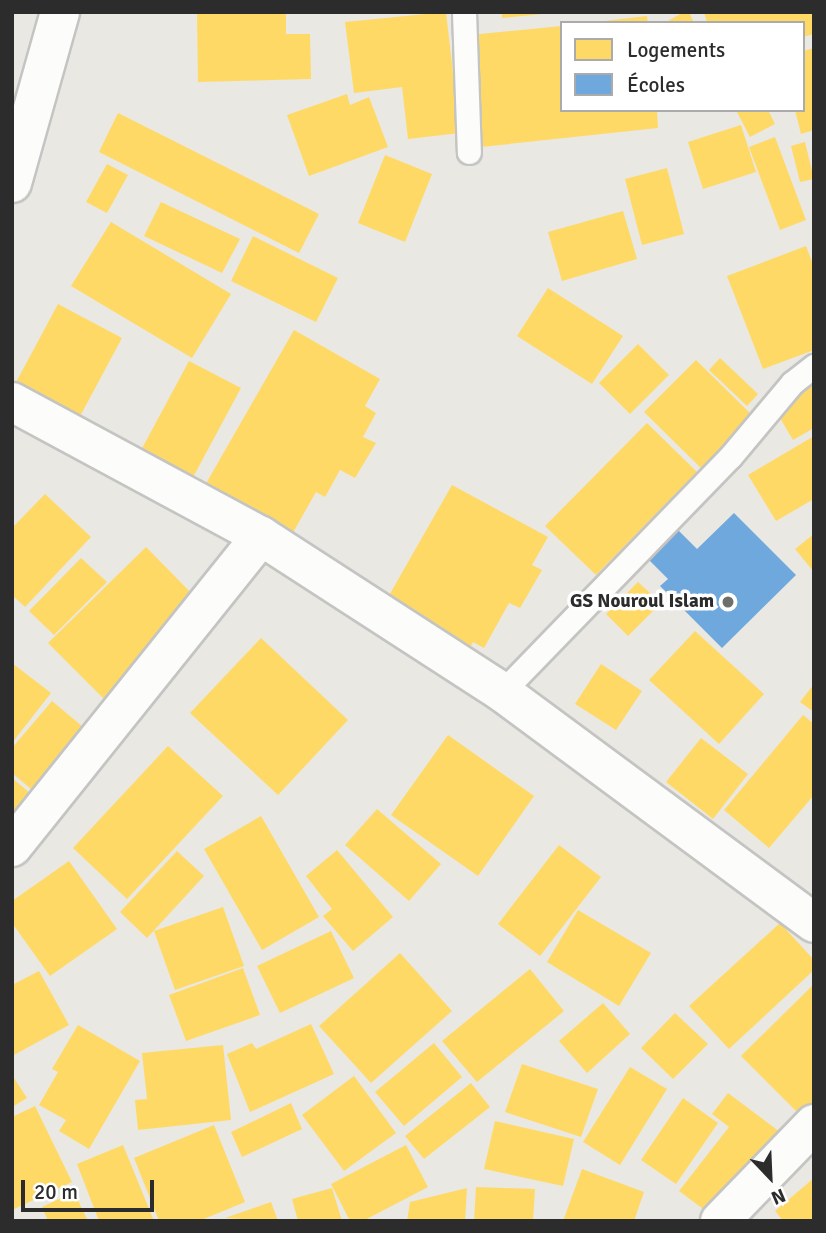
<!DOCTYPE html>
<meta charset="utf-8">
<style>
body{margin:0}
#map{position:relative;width:826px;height:1233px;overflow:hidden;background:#eae8e3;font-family:Signika,sans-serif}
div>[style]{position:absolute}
.homes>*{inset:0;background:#ffd966}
.schools>*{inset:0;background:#6fa8dc}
.roads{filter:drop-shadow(2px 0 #c4c4c3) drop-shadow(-2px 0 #c4c4c3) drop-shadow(0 2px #c4c4c3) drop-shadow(0 -2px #c4c4c3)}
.service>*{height:23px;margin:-11.5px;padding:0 11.5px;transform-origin:11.5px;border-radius:11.5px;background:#fcfcfb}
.minor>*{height:38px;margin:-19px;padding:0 19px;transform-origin:19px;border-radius:19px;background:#fcfcfb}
.dots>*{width:19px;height:19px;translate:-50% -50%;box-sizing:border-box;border:4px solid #fff;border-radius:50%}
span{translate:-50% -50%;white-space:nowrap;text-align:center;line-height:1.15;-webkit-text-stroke:7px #fff;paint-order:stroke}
.poi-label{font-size:19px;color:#2c2c2c;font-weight:700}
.right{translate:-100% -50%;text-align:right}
.frame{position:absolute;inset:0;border:14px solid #2c2c2c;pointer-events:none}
.legend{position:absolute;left:560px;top:21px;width:245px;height:91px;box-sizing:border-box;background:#fff;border:2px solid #ababab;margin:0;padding:9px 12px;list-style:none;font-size:21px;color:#2c2c2c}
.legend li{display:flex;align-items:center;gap:14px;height:35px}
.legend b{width:35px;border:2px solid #ababab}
.north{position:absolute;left:735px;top:1142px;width:70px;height:70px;-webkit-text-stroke:5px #fff;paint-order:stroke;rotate:157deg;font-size:19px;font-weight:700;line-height:28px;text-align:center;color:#2c2c2c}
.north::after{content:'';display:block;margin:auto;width:24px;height:32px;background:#2c2c2c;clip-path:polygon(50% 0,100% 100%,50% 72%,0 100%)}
.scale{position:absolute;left:21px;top:1180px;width:133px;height:32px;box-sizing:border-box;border:4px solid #2c2c2c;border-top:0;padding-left:9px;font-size:21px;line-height:24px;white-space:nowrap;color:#2c2c2c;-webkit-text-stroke:5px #fff;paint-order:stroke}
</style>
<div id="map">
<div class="homes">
<i style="clip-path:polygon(197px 12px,286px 12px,286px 34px,310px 34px,311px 79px,198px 82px)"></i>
<i style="clip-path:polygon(446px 12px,460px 133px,408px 139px,402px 87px,354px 93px,345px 22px)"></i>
<i style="clip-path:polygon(502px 12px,542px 12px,542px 14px,502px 18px)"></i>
<i style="clip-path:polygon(684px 12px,689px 12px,694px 23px,664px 23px)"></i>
<i style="clip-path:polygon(704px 12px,814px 12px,814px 34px,803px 37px,803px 23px,707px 23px)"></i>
<i style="clip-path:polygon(647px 16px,648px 23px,604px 23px,604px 21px)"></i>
<i style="clip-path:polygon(562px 26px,562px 110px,657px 110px,658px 128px,481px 147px,470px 35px)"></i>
<i style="clip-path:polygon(814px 48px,814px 130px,801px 134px,795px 110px,803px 110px,803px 51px)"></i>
<i style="clip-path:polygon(347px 94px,350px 105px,369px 97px,388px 147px,309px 176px,287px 115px)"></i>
<i style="clip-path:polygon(736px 110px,768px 110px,775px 124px,750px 137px)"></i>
<i style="clip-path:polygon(118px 113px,319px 214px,299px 253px,99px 152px)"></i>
<i style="clip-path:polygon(741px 125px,756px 172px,703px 189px,688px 142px)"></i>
<i style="clip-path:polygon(775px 137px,806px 220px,780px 230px,749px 147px)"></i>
<i style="clip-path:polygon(805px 142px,814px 179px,800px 182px,791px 146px)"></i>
<i style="clip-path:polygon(385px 155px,432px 174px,405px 242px,358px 223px)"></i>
<i style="clip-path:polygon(107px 164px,128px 175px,107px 213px,86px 202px)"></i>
<i style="clip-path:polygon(667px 168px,684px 234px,642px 245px,625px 179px)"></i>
<i style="clip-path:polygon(161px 202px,240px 239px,222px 273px,144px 236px)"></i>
<i style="clip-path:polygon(623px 211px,637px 259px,562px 281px,548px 232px)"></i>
<i style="clip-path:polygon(111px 222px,231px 294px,192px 358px,71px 286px)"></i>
<i style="clip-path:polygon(253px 236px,338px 278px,316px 322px,231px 281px)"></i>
<i style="clip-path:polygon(806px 246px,814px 267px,814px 350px,763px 369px,727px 276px)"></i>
<i style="clip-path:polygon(548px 288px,623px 336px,592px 384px,517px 336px)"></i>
<i style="clip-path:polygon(58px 304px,122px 338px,78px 420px,14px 386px)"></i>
<i style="clip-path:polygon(294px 330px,380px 379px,365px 406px,376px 413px,363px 437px,376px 443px,355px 478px,340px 470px,325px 497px,316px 492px,291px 536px,204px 487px)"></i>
<i style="clip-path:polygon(638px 344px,669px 375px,630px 414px,599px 383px)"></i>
<i style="clip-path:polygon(720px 358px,758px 394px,747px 406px,709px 370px)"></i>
<i style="clip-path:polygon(696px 360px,756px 419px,704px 471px,644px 412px)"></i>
<i style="clip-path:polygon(189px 361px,241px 388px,191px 481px,139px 454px)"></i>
<i style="clip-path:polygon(814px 385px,814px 428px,793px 440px,774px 408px)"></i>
<i style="clip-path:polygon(647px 423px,697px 472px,596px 575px,545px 526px)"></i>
<i style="clip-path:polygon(814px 436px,814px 499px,776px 521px,748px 475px)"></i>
<i style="clip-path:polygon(452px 485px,548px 537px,532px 565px,542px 570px,520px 608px,509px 603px,484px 648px,473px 642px,471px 646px,387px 599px)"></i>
<i style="clip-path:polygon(45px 494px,91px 537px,25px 607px,12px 595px,12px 528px)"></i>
<i style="clip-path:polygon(814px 534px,814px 572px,795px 549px)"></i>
<i style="clip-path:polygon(146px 547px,203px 605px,106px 701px,48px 643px)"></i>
<i style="clip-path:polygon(81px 558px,107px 582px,54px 635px,29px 611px)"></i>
<i style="clip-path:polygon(638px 582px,661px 603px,628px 636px,606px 614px)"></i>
<i style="clip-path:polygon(695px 631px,764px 694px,719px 744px,649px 680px)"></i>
<i style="clip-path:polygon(261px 638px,348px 720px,278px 795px,190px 713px)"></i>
<i style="clip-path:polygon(12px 663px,51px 693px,12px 743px)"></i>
<i style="clip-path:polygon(601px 664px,642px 691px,616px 730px,575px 704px)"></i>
<i style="clip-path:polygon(814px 684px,814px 712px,800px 702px)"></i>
<i style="clip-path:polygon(52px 701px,95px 737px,43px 799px,12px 773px,12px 748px)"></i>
<i style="clip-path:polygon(803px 715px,814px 724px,814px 795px,769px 848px,724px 810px)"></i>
<i style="clip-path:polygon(448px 735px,534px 796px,478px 876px,391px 815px)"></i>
<i style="clip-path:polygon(701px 738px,748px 774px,713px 819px,666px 782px)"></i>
<i style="clip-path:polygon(168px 746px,223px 796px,127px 899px,73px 848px)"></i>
<i style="clip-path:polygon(12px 778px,43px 804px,12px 836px)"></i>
<i style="clip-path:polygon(377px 809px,441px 864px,409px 901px,345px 845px)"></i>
<i style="clip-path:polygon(261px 816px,319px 917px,262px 950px,204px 849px)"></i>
<i style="clip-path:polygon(559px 845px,601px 877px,540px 956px,498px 924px)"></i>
<i style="clip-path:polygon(337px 850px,393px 917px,353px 951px,323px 916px,332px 909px,306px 876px)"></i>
<i style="clip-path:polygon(177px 851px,204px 876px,147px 938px,120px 912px)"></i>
<i style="clip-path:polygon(69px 861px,117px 929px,50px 976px,12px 923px,12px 901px)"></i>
<i style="clip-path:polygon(223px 907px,244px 966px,175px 990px,154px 931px)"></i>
<i style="clip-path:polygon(578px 910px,651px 953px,619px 1006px,547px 962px)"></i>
<i style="clip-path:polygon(780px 923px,814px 960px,814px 970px,729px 1049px,689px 1006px)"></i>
<i style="clip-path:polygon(331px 931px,354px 978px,280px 1013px,257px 966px)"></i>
<i style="clip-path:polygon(400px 953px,452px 1011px,371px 1083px,319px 1026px)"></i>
<i style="clip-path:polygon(243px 968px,260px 1015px,186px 1041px,169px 995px)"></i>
<i style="clip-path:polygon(530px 969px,564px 1011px,477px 1082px,442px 1041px)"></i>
<i style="clip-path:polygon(39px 971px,69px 1025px,12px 1056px,12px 985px)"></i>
<i style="clip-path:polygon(814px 984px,814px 1102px,800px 1115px,741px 1056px)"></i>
<i style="clip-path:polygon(603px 1003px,630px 1034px,587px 1073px,559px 1041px)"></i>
<i style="clip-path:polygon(675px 1013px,708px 1044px,673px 1079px,641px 1048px)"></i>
<i style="clip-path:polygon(311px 1024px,334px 1074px,250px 1112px,227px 1054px,252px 1043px,256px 1049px)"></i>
<i style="clip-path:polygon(78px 1025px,140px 1061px,89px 1149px,59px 1131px,66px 1120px,39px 1105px,58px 1072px,52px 1069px)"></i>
<i style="clip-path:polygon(434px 1043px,462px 1077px,404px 1126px,375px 1092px)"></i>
<i style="clip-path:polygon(223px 1045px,231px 1120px,138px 1130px,135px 1100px,147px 1099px,142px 1053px)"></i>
<i style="clip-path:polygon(522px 1064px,598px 1089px,581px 1137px,505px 1112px)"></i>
<i style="clip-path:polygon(630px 1067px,667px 1089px,620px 1165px,583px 1142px)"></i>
<i style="clip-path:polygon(12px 1075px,27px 1098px,12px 1107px)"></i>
<i style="clip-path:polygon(354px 1076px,396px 1133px,344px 1171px,302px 1115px)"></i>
<i style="clip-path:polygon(471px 1083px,490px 1107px,424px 1159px,405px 1136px)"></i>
<i style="clip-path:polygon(728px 1093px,780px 1132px,714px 1217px,679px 1191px,729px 1127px,712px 1114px)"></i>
<i style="clip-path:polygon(683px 1098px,718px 1123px,676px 1184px,641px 1160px)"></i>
<i style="clip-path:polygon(291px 1103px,302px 1129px,242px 1157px,231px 1132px)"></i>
<i style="clip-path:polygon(35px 1106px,72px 1182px,12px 1210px,12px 1117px)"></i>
<i style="clip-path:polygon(495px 1121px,574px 1139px,563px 1186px,484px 1169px)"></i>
<i style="clip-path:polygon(214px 1125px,245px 1202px,199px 1221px,159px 1221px,134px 1158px)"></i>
<i style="clip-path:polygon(123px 1145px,154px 1221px,99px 1221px,77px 1164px)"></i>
<i style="clip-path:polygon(406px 1145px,428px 1187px,363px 1221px,350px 1221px,331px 1184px)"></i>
<i style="clip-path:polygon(582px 1169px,644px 1192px,634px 1221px,563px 1221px)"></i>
<i style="clip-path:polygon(814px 1178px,814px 1221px,783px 1221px,775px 1211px)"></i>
<i style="clip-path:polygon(476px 1187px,535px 1189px,533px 1221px,474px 1221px)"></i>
<i style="clip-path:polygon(332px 1188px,342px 1221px,298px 1221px,292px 1199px)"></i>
<i style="clip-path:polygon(467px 1188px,465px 1221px,407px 1221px,410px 1202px)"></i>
<i style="clip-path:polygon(74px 1192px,88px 1221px,48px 1221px,42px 1207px)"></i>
<i style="clip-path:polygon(271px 1202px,278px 1221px,225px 1218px)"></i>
</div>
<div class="schools">
<i style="clip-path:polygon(734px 513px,796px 575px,722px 648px,660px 586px,668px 579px,646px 557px,675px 527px,697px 549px)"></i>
</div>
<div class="roads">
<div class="service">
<i style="left:464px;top:12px;width:140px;rotate:88deg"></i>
<i style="left:502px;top:692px;width:327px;rotate:-45.9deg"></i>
<i style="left:730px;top:457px;width:97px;rotate:-50deg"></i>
<i style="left:792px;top:383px;width:28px;rotate:-38deg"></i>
</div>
<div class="minor">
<i style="left:12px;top:183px;width:178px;rotate:-74.3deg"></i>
<i style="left:12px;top:402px;width:283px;rotate:28.3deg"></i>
<i style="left:261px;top:536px;width:287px;rotate:32.9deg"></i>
<i style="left:502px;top:692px;width:388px;rotate:36.5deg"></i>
<i style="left:12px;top:847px;width:398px;rotate:-51.3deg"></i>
<i style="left:720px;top:1221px;width:135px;rotate:-45.9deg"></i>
</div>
</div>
<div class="dots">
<i style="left:728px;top:602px;background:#6e6e6c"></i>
</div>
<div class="poi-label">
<span class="right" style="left:714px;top:602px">GS Nouroul Islam</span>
</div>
<div class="frame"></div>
<ul class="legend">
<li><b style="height:19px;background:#ffd966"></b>Logements</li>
<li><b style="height:19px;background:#6fa8dc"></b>Écoles</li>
</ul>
<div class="north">N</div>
<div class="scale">20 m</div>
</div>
